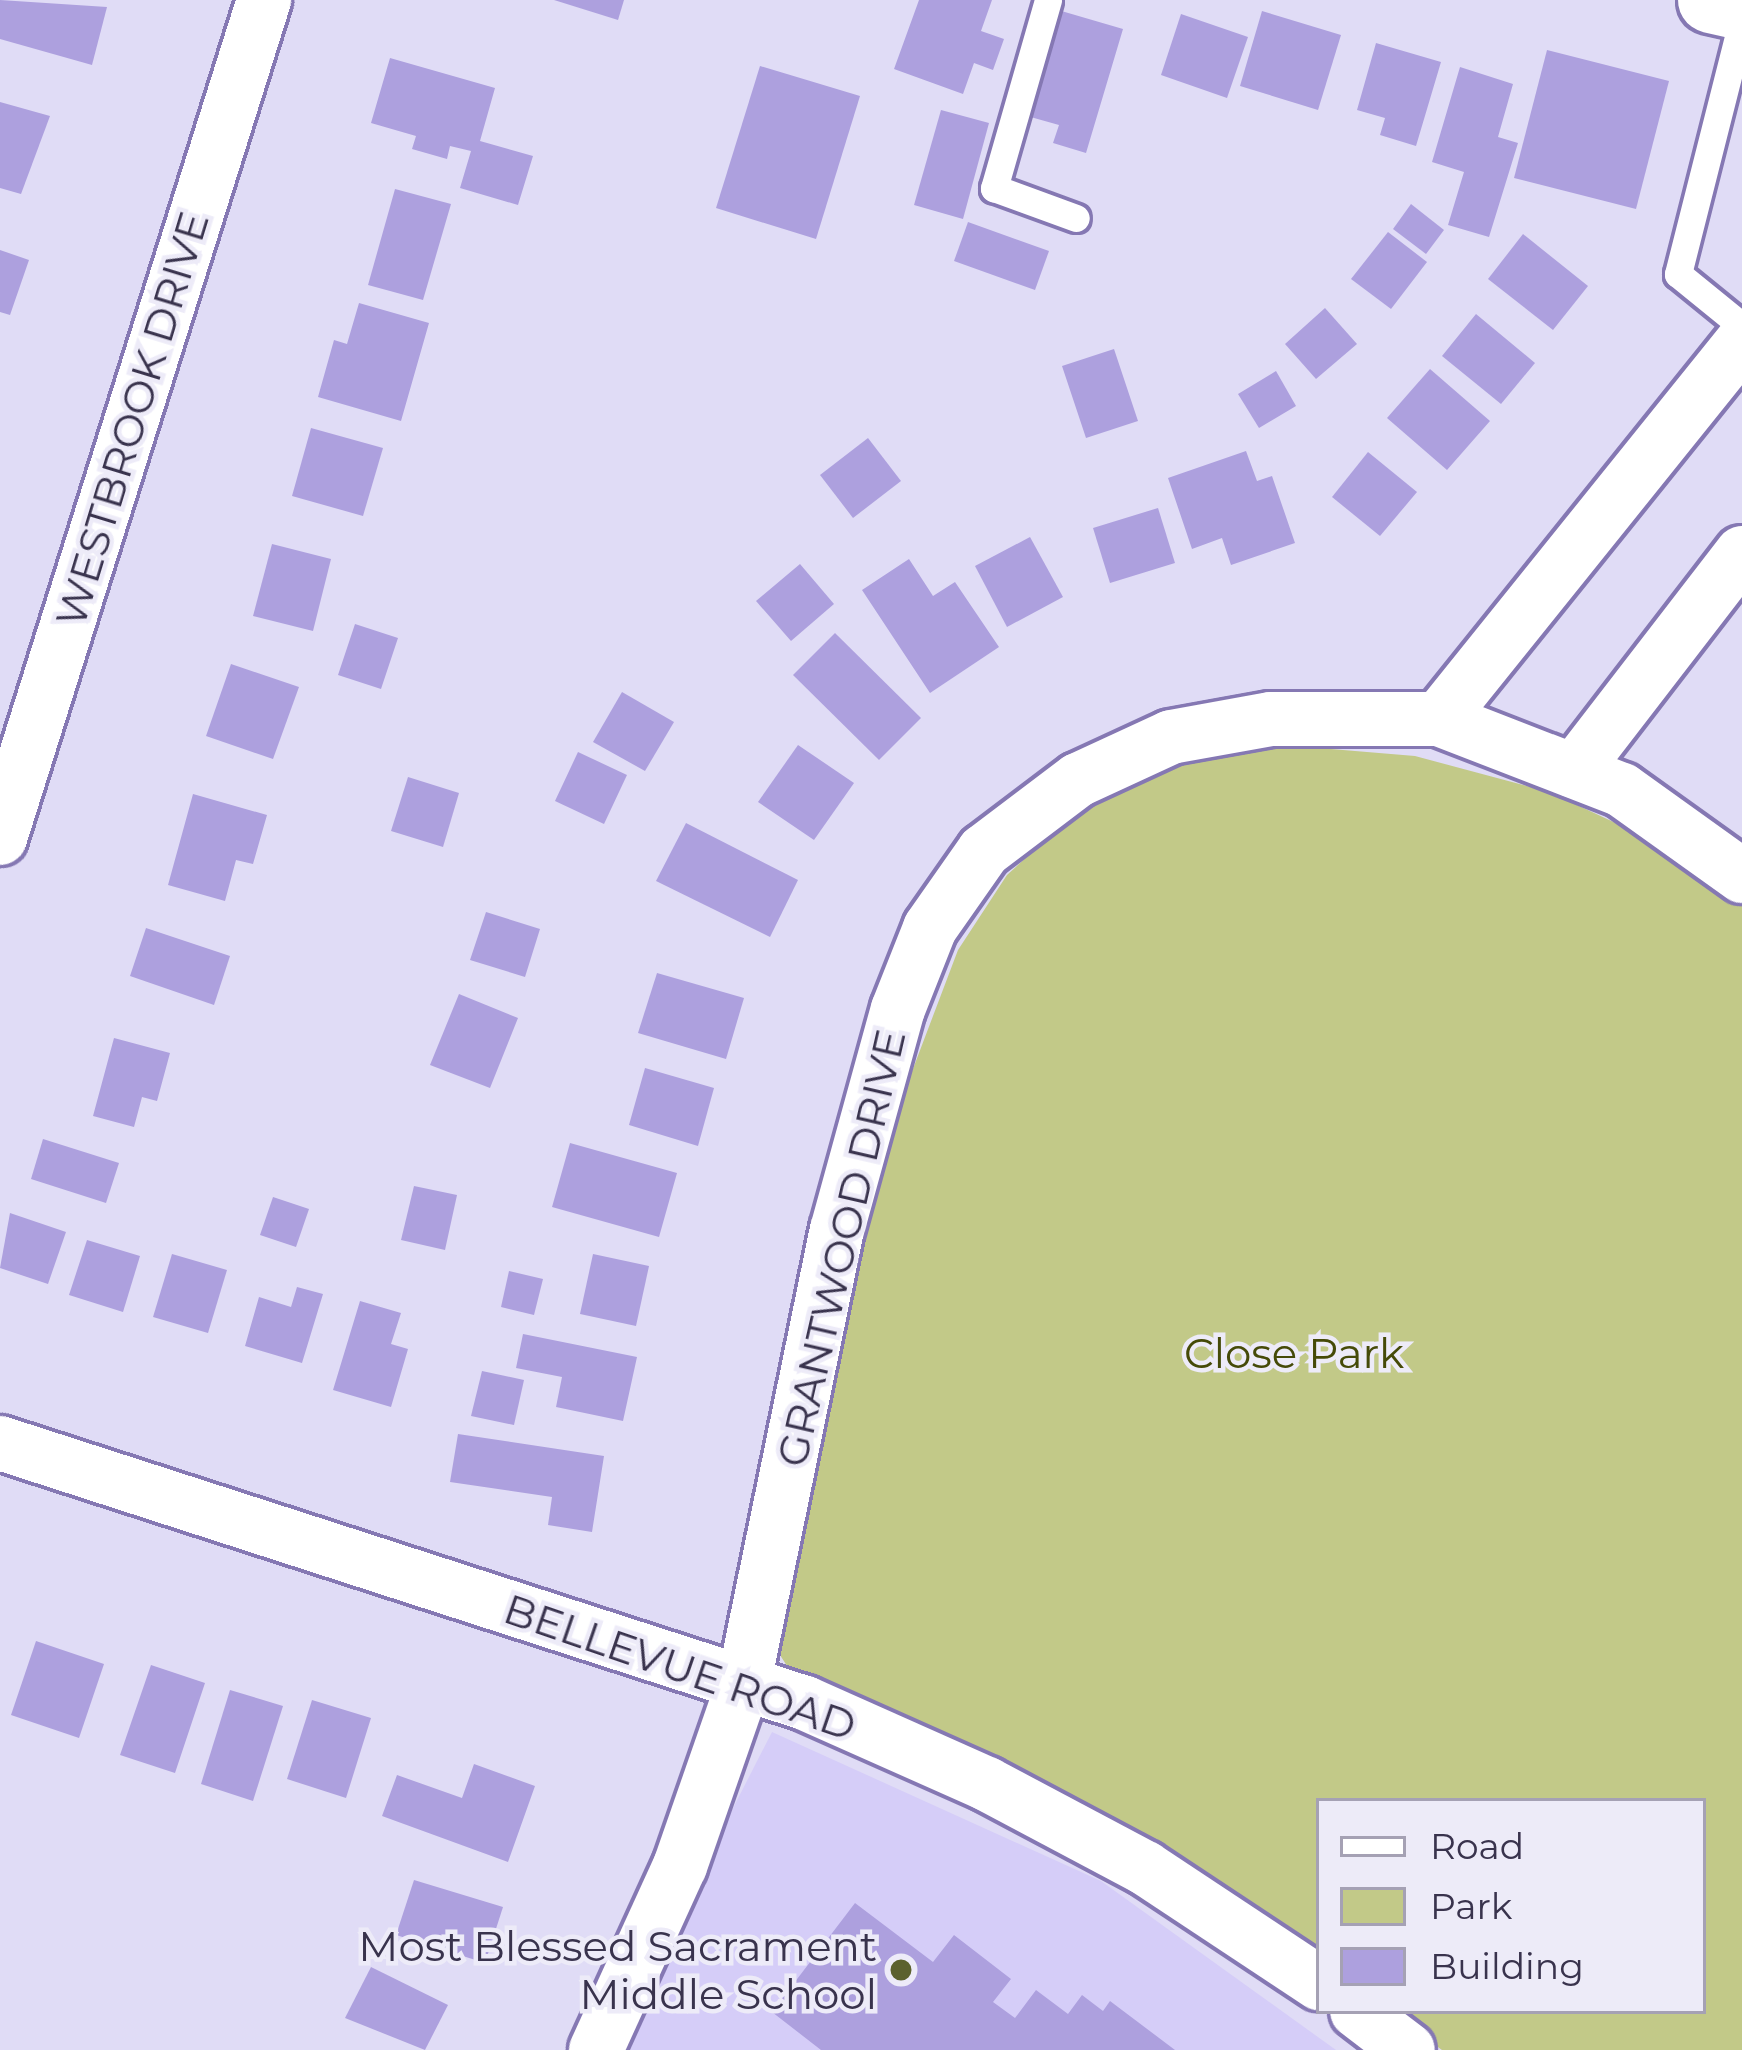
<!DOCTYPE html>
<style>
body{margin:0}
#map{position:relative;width:1742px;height:2050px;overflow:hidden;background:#e0dcf6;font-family:Montserrat,sans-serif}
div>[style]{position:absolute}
.built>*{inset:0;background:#d5cdf8}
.green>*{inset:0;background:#c2c988}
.building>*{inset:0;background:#ada0de}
.roads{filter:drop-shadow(3px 0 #8578b3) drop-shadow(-3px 0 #8578b3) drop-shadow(0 3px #8578b3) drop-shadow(0 -3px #8578b3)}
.service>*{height:27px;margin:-13.5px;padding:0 13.5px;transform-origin:13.5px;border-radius:13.5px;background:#fff}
.minor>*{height:54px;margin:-27px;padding:0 27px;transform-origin:27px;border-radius:27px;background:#fff}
.tertiary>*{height:66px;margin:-33px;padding:0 33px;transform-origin:33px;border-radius:33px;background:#fff}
.dots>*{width:33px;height:33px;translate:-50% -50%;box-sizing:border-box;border:6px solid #edebf8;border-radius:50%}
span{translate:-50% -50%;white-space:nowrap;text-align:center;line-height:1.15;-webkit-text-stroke:9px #edebf8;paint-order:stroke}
.street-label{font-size:42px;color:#39334d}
.park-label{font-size:42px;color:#454a08}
.poi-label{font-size:42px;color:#39334d}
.right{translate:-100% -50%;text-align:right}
.legend{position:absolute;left:1316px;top:1798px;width:390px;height:216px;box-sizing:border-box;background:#edebf8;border:3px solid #a5a1b4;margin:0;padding:15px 21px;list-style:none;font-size:36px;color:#39334d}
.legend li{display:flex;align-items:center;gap:24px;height:60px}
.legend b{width:60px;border:3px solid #a5a1b4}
</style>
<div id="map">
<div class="built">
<i style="clip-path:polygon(772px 1732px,1101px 1881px,1336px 2050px,609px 2050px)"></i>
</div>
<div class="green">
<i style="clip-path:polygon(1283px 745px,1415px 756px,1549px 792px,1663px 845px,1742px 905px,1742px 2050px,1442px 2050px,1387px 2011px,1703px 2011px,1703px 1801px,1319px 1801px,1319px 1962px,791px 1672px,778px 1652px,851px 1276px,897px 1111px,958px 950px,1007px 875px,1066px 821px,1175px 764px)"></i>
</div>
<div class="building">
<i style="clip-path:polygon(0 0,107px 7px,92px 65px,0 39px)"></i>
<i style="clip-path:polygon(554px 0,624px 0,618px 20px)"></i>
<i style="clip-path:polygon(919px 0,992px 0,981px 31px,1004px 39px,993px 70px,974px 63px,963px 94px,894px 69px)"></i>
<i style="clip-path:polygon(1058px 10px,1123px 29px,1086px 153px,1053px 143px,1059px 125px,1027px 116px)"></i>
<i style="clip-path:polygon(1262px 11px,1341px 35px,1318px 110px,1240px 86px)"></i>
<i style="clip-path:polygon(1181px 14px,1248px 37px,1227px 98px,1161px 75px)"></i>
<i style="clip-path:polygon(1376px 43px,1441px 62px,1416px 146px,1380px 135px,1385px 118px,1357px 110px)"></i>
<i style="clip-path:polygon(1547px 50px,1669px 81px,1636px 209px,1514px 178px)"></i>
<i style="clip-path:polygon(390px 58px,495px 88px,480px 141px,533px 156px,518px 205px,460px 188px,471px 151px,450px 146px,447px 159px,412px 149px,416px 136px,371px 123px)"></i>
<i style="clip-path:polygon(760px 66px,860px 96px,816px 239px,716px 208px)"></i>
<i style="clip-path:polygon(1460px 67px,1513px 84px,1498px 137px,1518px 143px,1489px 237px,1448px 225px,1464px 172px,1432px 162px)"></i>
<i style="clip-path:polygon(0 102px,50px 116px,21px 194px,0 188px)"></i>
<i style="clip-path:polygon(941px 110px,989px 123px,963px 219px,914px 205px)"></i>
<i style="clip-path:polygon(395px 189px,451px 204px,423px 300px,368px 285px)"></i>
<i style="clip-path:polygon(1411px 204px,1444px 230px,1426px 254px,1393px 229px)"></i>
<i style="clip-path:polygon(968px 222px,1049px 251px,1035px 290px,954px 261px)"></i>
<i style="clip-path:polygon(1388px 232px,1427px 262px,1391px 309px,1351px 279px)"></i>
<i style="clip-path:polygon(1523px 234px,1588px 286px,1553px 330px,1488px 279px)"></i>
<i style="clip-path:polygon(0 250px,29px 260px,10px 315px,0 312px)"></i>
<i style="clip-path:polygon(359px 303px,429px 323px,401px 421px,318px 397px,334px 340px,347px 344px)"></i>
<i style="clip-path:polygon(1325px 308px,1357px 344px,1316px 379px,1285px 344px)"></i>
<i style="clip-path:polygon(1476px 314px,1535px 363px,1501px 404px,1442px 356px)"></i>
<i style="clip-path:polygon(1114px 349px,1138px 421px,1086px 438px,1062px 366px)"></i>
<i style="clip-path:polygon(1430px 369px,1490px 421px,1447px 470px,1387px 418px)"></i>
<i style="clip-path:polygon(1276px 371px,1296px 406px,1259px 428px,1238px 394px)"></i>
<i style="clip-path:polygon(311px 428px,383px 448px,363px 516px,292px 496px)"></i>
<i style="clip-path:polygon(868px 438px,901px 481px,853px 518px,820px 475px)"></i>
<i style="clip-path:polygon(1246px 451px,1257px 481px,1272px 476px,1295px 543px,1231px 565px,1222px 538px,1192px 549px,1168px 478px)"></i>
<i style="clip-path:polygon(1368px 452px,1417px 492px,1380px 536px,1332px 497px)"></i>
<i style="clip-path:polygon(1158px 508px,1175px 563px,1110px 583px,1093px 528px)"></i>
<i style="clip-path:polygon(1030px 537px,1063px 597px,1007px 627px,975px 566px)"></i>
<i style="clip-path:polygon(272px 544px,331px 559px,313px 631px,253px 616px)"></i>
<i style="clip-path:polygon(909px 559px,933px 596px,955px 582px,999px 647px,930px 693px,862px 590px)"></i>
<i style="clip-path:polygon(800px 564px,834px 604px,791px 641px,756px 601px)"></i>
<i style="clip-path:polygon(355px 624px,398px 638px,381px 689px,338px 675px)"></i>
<i style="clip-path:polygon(835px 633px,921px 718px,879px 760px,793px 675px)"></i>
<i style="clip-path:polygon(231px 664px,299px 687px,273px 759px,206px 736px)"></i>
<i style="clip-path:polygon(622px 692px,674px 722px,645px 771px,593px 742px)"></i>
<i style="clip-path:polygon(798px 745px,854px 783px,814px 840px,758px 802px)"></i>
<i style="clip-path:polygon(578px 752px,627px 775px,604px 824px,555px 801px)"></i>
<i style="clip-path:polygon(408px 777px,459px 793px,443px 847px,391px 831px)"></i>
<i style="clip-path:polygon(193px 794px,267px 815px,253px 864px,236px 860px,225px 901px,168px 885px)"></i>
<i style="clip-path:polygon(686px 823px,798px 880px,770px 937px,656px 881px)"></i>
<i style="clip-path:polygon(486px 912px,540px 929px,525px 977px,470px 960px)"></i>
<i style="clip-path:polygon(146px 928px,230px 956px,214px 1005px,130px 976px)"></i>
<i style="clip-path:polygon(657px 973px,744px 998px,726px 1059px,638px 1033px)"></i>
<i style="clip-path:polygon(459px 994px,518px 1018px,490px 1088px,430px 1065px)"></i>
<i style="clip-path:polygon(114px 1038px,170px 1053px,157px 1101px,142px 1097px,134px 1127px,93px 1116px)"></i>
<i style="clip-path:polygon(645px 1068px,714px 1088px,698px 1146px,629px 1125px)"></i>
<i style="clip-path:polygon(43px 1139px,119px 1163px,106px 1203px,31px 1179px)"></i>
<i style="clip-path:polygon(570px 1143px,677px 1173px,659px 1237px,552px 1207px)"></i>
<i style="clip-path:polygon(414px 1186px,457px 1195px,445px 1250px,401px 1240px)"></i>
<i style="clip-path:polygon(273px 1197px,309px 1209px,296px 1247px,260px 1235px)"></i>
<i style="clip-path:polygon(10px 1213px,66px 1232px,48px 1284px,0 1268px)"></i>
<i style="clip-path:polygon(87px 1240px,140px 1256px,123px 1312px,69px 1295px)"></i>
<i style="clip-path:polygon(172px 1254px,227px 1270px,208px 1333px,153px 1317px)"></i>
<i style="clip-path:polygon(593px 1254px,649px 1266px,636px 1326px,580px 1314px)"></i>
<i style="clip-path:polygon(509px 1271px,543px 1279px,534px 1315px,501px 1307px)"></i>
<i style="clip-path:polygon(297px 1287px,323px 1294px,302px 1363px,245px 1346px,259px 1297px,291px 1307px)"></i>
<i style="clip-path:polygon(360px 1301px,401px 1313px,391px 1344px,408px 1349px,391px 1407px,333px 1390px)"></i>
<i style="clip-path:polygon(523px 1334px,637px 1357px,623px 1421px,556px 1407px,562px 1377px,516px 1368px)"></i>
<i style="clip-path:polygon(482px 1371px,524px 1380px,514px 1425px,471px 1416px)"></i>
<i style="clip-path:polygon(458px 1434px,604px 1456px,592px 1532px,548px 1525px,552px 1497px,450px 1482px)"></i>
<i style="clip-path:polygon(36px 1641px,104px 1664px,79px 1738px,11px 1715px)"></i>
<i style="clip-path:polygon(151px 1665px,205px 1683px,175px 1773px,120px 1755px)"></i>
<i style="clip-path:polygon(230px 1690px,283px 1706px,253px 1801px,201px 1784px)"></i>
<i style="clip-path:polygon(312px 1700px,371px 1718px,346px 1798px,287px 1779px)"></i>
<i style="clip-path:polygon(474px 1764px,535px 1786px,508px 1862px,382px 1816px,397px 1775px,462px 1798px)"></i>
<i style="clip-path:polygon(414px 1880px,503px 1907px,485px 1963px,396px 1935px)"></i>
<i style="clip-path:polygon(855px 1903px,933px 1962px,954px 1935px,1011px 1979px,993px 2002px,1015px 2018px,1036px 1990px,1068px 2014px,1082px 1995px,1103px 2011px,1110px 2001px,1175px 2050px,821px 2050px,772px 2012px)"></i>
<i style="clip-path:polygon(371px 1967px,448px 2005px,425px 2050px,345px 2018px)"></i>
</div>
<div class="roads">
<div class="service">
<i style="left:1048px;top:0;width:196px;rotate:106deg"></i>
<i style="left:994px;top:188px;width:87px;rotate:20.1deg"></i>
<i style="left:1742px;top:21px;width:261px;rotate:104.2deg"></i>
<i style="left:1678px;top:274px;width:82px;rotate:39.1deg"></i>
</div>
<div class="minor">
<i style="left:1439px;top:719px;width:484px;rotate:-51.2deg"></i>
<i style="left:1574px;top:771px;width:275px;rotate:-52.4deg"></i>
<i style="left:0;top:838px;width:879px;rotate:-72.51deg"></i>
<i style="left:0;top:1443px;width:846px;rotate:17.9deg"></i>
<i style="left:805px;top:1703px;width:199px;rotate:24deg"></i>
<i style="left:987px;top:1784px;width:179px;rotate:28deg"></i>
<i style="left:1145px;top:1868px;width:209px;rotate:33.5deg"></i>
<i style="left:1357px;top:2011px;width:64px;rotate:37.4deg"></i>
<i style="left:596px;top:2050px;width:202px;rotate:-65.5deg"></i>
<i style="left:680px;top:1866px;width:195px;rotate:-70.8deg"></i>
<i style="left:744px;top:1682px;width:461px;rotate:-78.4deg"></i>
<i style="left:837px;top:1230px;width:229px;rotate:-74.6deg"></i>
<i style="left:898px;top:1009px;width:87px;rotate:-68.4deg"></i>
<i style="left:930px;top:928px;width:94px;rotate:-55deg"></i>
<i style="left:984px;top:851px;width:118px;rotate:-37.1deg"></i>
<i style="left:1078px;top:780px;width:102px;rotate:-24.8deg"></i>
<i style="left:1171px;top:737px;width:102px;rotate:-10.2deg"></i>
<i style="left:1271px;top:719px;width:168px"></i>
<i style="left:1439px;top:719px;width:196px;rotate:21.2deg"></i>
<i style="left:1622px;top:790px;width:148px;rotate:35.6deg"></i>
</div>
<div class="tertiary">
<i style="left:1711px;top:0;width:32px;rotate:13deg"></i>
</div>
</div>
<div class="dots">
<i style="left:901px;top:1970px;background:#5c612e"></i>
</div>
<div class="street-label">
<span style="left:132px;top:419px;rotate:-73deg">WESTBROOK DRIVE</span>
<span style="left:841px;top:1248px;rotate:-77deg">GRANTWOOD DRIVE</span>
<span style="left:680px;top:1667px;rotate:19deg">BELLEVUE ROAD</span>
</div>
<div class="park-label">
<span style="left:1294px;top:1353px">Close Park</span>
</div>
<div class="poi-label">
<span class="right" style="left:877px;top:1970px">Most Blessed Sacrament<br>Middle School</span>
</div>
<ul class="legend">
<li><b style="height:15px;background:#fff"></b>Road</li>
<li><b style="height:33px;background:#c2c988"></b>Park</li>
<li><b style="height:33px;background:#ada0de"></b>Building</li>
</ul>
</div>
